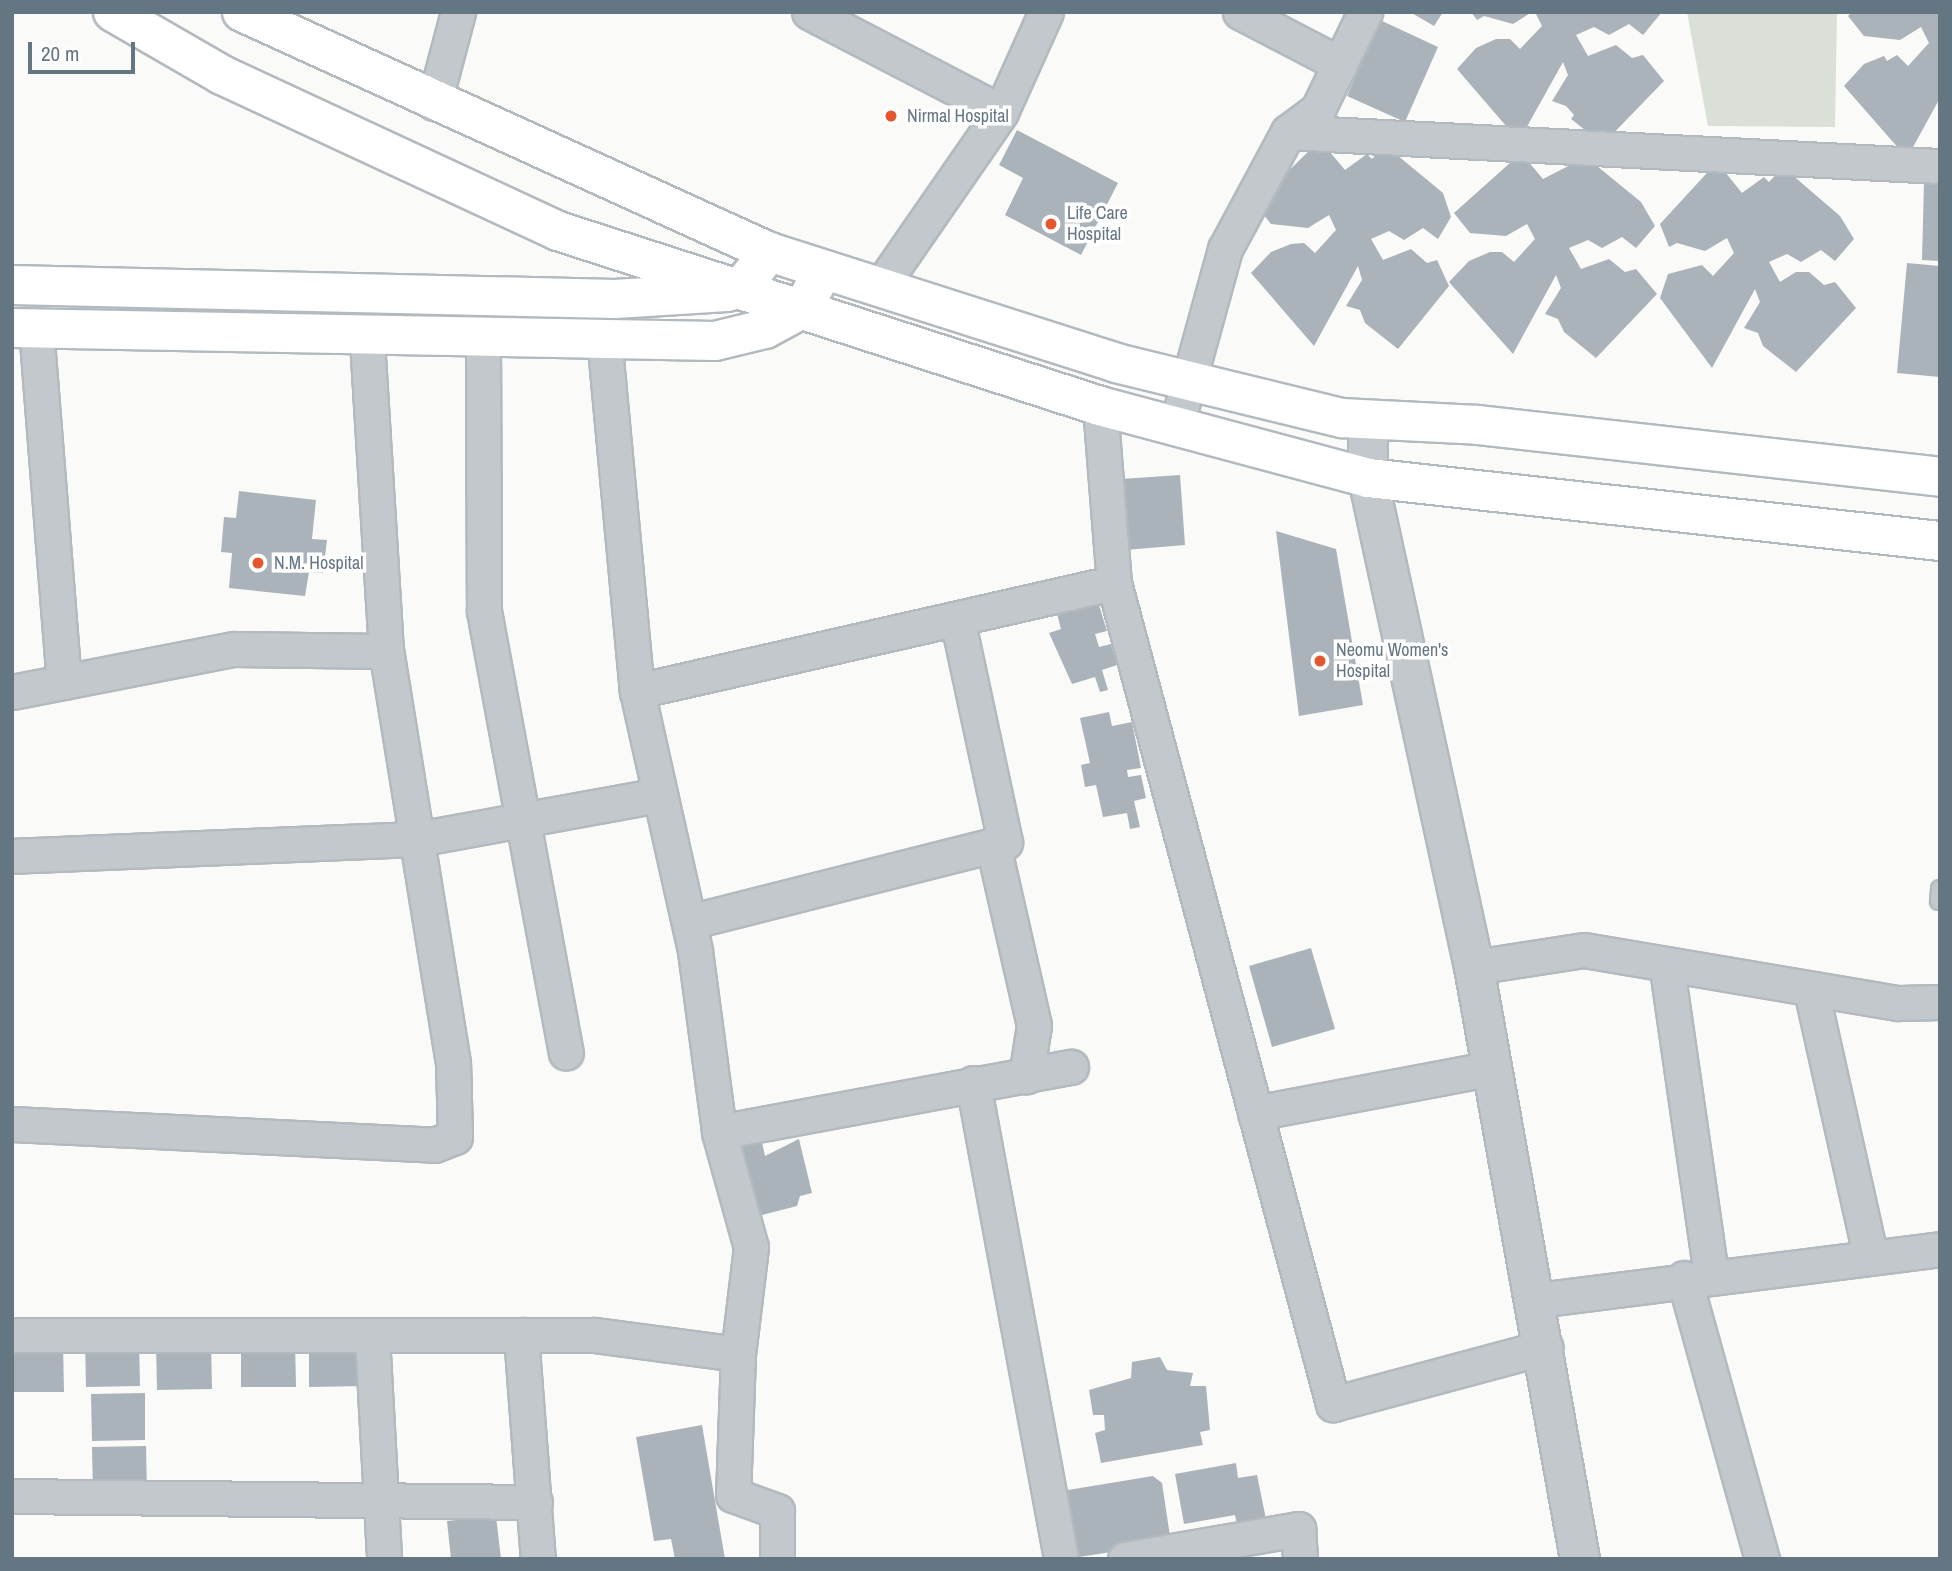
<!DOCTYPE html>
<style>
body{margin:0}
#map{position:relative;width:1952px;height:1571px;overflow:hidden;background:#fafaf8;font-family:"Archivo Narrow",sans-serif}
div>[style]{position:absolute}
.green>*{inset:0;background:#dadfd7}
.building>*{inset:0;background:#aab3b9}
.roads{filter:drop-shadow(2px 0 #b3babf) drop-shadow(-2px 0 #b3babf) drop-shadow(0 2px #b3babf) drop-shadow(0 -2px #b3babf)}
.service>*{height:16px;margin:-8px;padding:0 8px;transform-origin:8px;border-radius:8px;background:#c3c8cc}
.minor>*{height:33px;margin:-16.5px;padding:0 16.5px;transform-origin:16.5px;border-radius:16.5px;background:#c3c8cc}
.tertiary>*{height:38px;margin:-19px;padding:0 19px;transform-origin:19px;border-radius:19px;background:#c3c8cc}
.secondary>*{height:38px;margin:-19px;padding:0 19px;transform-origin:19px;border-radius:19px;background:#fff}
.primary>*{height:38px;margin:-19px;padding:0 19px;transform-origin:19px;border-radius:19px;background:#fff}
.dots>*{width:19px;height:19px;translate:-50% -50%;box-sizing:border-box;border:4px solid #fff;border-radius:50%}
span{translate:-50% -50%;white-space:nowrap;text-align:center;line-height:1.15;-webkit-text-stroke:7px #fff;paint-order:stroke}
.poi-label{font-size:18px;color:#657683}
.left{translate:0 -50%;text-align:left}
.frame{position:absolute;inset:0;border:14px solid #657683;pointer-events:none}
.scale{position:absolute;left:28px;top:42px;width:107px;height:32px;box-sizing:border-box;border:4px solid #657683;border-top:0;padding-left:9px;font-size:21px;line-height:24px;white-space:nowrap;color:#657683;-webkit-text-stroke:5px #fff;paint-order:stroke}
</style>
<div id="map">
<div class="green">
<i style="clip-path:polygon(1687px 12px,1837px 12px,1835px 127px,1708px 126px)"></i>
</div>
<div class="building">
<i style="clip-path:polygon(1410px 12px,1443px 12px,1434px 26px)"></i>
<i style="clip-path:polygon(1471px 12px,1532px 12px,1513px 24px,1484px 16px,1477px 20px)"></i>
<i style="clip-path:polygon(1535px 12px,1662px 12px,1643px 35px,1629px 24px,1609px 35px,1594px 27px,1576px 35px,1588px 56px,1616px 45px,1632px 58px,1643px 55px,1664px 81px,1603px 144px,1571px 119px,1574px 115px,1566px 106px,1552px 101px,1568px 75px,1563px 62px,1519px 141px,1457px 69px,1476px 48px,1496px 39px,1510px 39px,1520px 49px,1542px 26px)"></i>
<i style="clip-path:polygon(1852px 12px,1940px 12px,1940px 98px,1907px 158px,1844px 86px,1864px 64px,1884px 56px,1887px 61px,1897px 55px,1908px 66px,1929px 43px,1921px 27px,1900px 40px,1864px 36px,1848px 16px)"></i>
<i style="clip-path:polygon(1380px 20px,1438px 47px,1405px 122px,1347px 96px)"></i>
<i style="clip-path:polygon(1017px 130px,1118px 183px,1081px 255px,1005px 215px,1023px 178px,999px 165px)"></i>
<i style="clip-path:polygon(1320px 140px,1345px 170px,1367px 154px,1372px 159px,1385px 145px,1443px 193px,1451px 217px,1438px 239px,1423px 228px,1404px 240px,1389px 231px,1371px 239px,1383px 260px,1411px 249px,1427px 263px,1437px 260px,1449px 286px,1398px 349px,1365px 323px,1360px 310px,1346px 306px,1362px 280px,1358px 266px,1314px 346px,1251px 273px,1271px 252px,1291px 244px,1304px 243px,1315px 253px,1336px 230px,1329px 215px,1308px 228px,1271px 224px,1255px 204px)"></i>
<i style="clip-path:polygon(1521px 153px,1543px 179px,1586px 157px,1641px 202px,1655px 226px,1636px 248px,1622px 237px,1602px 248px,1588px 240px,1569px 248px,1581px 269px,1609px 259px,1625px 272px,1636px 269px,1657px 294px,1596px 358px,1564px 332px,1558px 319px,1545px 314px,1561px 288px,1556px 275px,1513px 354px,1449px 282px,1469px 261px,1490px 252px,1502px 252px,1514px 262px,1535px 239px,1527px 224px,1506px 236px,1470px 233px,1454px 213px)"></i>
<i style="clip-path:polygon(1717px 162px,1742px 193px,1764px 177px,1769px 182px,1783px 167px,1840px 216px,1854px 239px,1835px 261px,1821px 250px,1801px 262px,1787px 254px,1769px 262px,1780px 282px,1796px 272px,1809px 272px,1824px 285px,1835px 282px,1856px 308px,1796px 372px,1763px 346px,1758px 333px,1744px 328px,1760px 302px,1755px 289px,1712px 368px,1660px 298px,1668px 274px,1702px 265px,1713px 276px,1734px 253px,1727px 238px,1705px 251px,1677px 243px,1669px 247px,1660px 224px)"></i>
<i style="clip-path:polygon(1924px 182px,1940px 182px,1940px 261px,1922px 260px)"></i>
<i style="clip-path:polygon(1907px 263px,1940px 266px,1940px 377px,1897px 373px)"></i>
<i style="clip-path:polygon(1180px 475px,1185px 545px,1125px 550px,1121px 479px)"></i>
<i style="clip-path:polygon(239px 491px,316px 500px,312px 539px,327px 540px,323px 573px,309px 572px,305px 596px,229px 588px,232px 553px,221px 552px,224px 517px,236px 518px)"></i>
<i style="clip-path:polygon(1276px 531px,1336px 549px,1363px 705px,1299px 716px)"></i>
<i style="clip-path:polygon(1098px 602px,1107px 631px,1095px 634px,1099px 647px,1111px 644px,1117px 665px,1102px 670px,1108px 690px,1100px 692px,1095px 677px,1072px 684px,1049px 633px,1061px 629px,1056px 610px)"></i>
<i style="clip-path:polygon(1109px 712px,1112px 726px,1132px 722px,1141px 768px,1127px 770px,1128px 777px,1141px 775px,1146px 798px,1134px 801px,1140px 827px,1130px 829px,1127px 813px,1103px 817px,1096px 785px,1085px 787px,1081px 765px,1090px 763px,1080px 718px)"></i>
<i style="clip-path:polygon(1311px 948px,1335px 1029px,1272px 1047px,1249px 966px)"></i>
<i style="clip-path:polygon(799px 1139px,812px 1193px,800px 1196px,797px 1206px,754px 1217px,737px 1148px,762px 1142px,765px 1156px)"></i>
<i style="clip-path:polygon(139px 1339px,140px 1386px,86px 1387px,85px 1340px)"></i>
<i style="clip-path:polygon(363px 1339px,364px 1386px,309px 1387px,309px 1340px)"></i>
<i style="clip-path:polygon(295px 1340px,296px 1387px,241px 1387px,241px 1341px)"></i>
<i style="clip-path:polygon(211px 1342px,212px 1389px,157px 1390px,156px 1343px)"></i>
<i style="clip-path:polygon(63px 1344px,64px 1392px,12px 1392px,12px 1345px)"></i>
<i style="clip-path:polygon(1160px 1357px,1167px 1370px,1193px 1373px,1190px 1386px,1206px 1386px,1210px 1430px,1200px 1432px,1203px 1445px,1101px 1463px,1095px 1433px,1105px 1430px,1104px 1415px,1093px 1415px,1089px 1390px,1131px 1378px,1132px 1362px)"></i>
<i style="clip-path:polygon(145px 1393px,145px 1440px,92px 1441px,91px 1394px)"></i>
<i style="clip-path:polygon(702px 1425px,725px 1559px,675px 1559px,671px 1539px,654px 1541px,636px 1437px)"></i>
<i style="clip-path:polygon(146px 1446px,147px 1493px,93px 1494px,92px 1447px)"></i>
<i style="clip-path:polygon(1236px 1463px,1238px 1478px,1257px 1475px,1267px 1524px,1238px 1530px,1235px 1515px,1184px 1524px,1175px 1474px)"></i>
<i style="clip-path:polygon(1153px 1476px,1162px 1483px,1171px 1543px,1072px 1558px,1062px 1491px)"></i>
<i style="clip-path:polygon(496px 1516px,501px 1559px,451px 1559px,447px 1521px)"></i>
</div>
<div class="roads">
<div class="service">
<i style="left:1939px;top:901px;width:12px;rotate:-85deg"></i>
</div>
<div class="minor">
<i style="left:809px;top:12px;width:216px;rotate:27.5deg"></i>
<i style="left:1240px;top:12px;width:113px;rotate:27.5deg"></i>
<i style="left:434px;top:103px;width:94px;rotate:-75.2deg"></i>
<i style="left:1288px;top:132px;width:653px;rotate:2.99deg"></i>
<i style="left:880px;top:287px;width:213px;rotate:-55.3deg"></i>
<i style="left:1001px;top:112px;width:110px;rotate:-65.8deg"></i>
<i style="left:36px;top:328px;width:355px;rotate:85.5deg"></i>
<i style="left:604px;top:337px;width:356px;rotate:84.7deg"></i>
<i style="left:637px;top:691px;width:266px;rotate:77.4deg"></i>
<i style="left:695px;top:951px;width:183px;rotate:82.4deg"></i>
<i style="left:719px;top:1132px;width:119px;rotate:74.5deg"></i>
<i style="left:751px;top:1247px;width:108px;rotate:96.9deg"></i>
<i style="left:483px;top:339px;width:272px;rotate:89.8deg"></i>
<i style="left:484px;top:611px;width:449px;rotate:79.5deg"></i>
<i style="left:1100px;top:406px;width:178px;rotate:85.5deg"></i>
<i style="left:1114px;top:583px;width:850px;rotate:75.06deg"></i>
<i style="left:1333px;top:1404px;width:220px;rotate:-15deg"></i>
<i style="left:1176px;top:427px;width:185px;rotate:-74.6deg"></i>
<i style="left:1225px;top:249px;width:133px;rotate:-61.7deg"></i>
<i style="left:1288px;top:132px;width:38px;rotate:-37deg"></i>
<i style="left:1318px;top:109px;width:108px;rotate:-64.1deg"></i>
<i style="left:637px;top:691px;width:489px;rotate:-12.8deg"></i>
<i style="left:12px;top:692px;width:226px;rotate:-11deg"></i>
<i style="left:234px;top:649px;width:152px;rotate:0.8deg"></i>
<i style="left:386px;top:651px;width:314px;rotate:-93.5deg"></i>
<i style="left:993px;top:845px;width:185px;rotate:77.2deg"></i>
<i style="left:1034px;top:1025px;width:52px;rotate:98.9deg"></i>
<i style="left:12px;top:856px;width:405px;rotate:-2.4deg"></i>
<i style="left:417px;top:839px;width:247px;rotate:-10.3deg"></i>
<i style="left:689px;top:922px;width:326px;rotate:-14.2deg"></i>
<i style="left:1005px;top:842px;width:228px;rotate:-102.1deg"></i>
<i style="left:1474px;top:967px;width:111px;rotate:-8.8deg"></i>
<i style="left:1584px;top:950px;width:319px;rotate:9.6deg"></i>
<i style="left:1899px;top:1003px;width:41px;rotate:-1.4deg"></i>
<i style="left:1667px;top:969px;width:308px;rotate:81.8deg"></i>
<i style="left:1811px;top:990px;width:271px;rotate:77.4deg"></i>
<i style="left:973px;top:1083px;width:484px;rotate:79.5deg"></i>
<i style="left:1255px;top:1113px;width:242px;rotate:-10.7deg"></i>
<i style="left:12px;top:1124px;width:423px;rotate:2.8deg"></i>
<i style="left:434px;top:1145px;width:22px;rotate:-21deg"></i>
<i style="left:455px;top:1137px;width:74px;rotate:-91.5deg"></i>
<i style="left:453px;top:1063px;width:417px;rotate:-99.2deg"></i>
<i style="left:719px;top:1132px;width:358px;rotate:-10.5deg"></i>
<i style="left:1684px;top:1278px;width:292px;rotate:74.5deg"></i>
<i style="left:1537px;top:1300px;width:406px;rotate:-7.2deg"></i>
<i style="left:12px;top:1335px;width:583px"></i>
<i style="left:595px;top:1335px;width:144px;rotate:7.6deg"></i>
<i style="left:738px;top:1354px;width:141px;rotate:92deg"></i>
<i style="left:733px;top:1495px;width:47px;rotate:20deg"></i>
<i style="left:777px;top:1511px;width:48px;rotate:90deg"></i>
<i style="left:372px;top:1335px;width:224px;rotate:86.9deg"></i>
<i style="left:521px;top:1335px;width:225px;rotate:85.7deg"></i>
<i style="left:12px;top:1496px;width:523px;rotate:0.66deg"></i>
<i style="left:1125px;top:1559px;width:176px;rotate:-9.8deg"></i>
<i style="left:1298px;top:1529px;width:30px;rotate:86deg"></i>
</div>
<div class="tertiary">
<i style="left:1368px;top:420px;width:58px;rotate:90deg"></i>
<i style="left:1368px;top:478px;width:500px;rotate:77.77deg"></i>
<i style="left:1474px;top:967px;width:601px;rotate:79.85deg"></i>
</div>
<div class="secondary">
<i style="left:12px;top:285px;width:603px;rotate:1.33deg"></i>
<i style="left:615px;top:299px;width:112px;rotate:-3.6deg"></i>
<i style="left:727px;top:292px;width:15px;rotate:-16deg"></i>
<i style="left:741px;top:288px;width:46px;rotate:-52.1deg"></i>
<i style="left:12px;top:328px;width:703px;rotate:1.06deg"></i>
<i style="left:715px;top:341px;width:51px;rotate:-13.5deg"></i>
<i style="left:765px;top:329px;width:42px;rotate:-28.4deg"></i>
<i style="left:802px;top:309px;width:43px;rotate:-61.1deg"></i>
</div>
<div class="primary">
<i style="left:113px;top:12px;width:126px;rotate:30deg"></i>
<i style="left:222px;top:75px;width:370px;rotate:24.9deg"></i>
<i style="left:558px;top:231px;width:570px;rotate:17.89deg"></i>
<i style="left:1100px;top:406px;width:278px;rotate:15deg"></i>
<i style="left:1368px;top:478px;width:575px;rotate:6.29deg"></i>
<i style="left:242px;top:12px;width:579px;rotate:24.48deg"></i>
<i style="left:769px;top:252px;width:364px;rotate:17.7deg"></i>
<i style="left:1116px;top:363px;width:233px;rotate:13.7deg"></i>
<i style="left:1342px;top:418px;width:136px;rotate:2.9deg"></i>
<i style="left:1478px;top:425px;width:465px;rotate:6.4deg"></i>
</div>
</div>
<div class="dots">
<i style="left:891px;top:116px;background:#e4572e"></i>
<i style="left:1051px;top:224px;background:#e4572e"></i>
<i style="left:258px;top:563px;background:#e4572e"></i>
<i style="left:1320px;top:661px;background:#e4572e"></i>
</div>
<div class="poi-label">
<span class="left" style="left:907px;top:116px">Nirmal Hospital</span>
<span class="left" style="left:1067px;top:224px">Life Care<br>Hospital</span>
<span class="left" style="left:274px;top:563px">N.M. Hospital</span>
<span class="left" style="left:1336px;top:661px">Neomu Women's<br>Hospital</span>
</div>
<div class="frame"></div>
<div class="scale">20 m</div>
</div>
